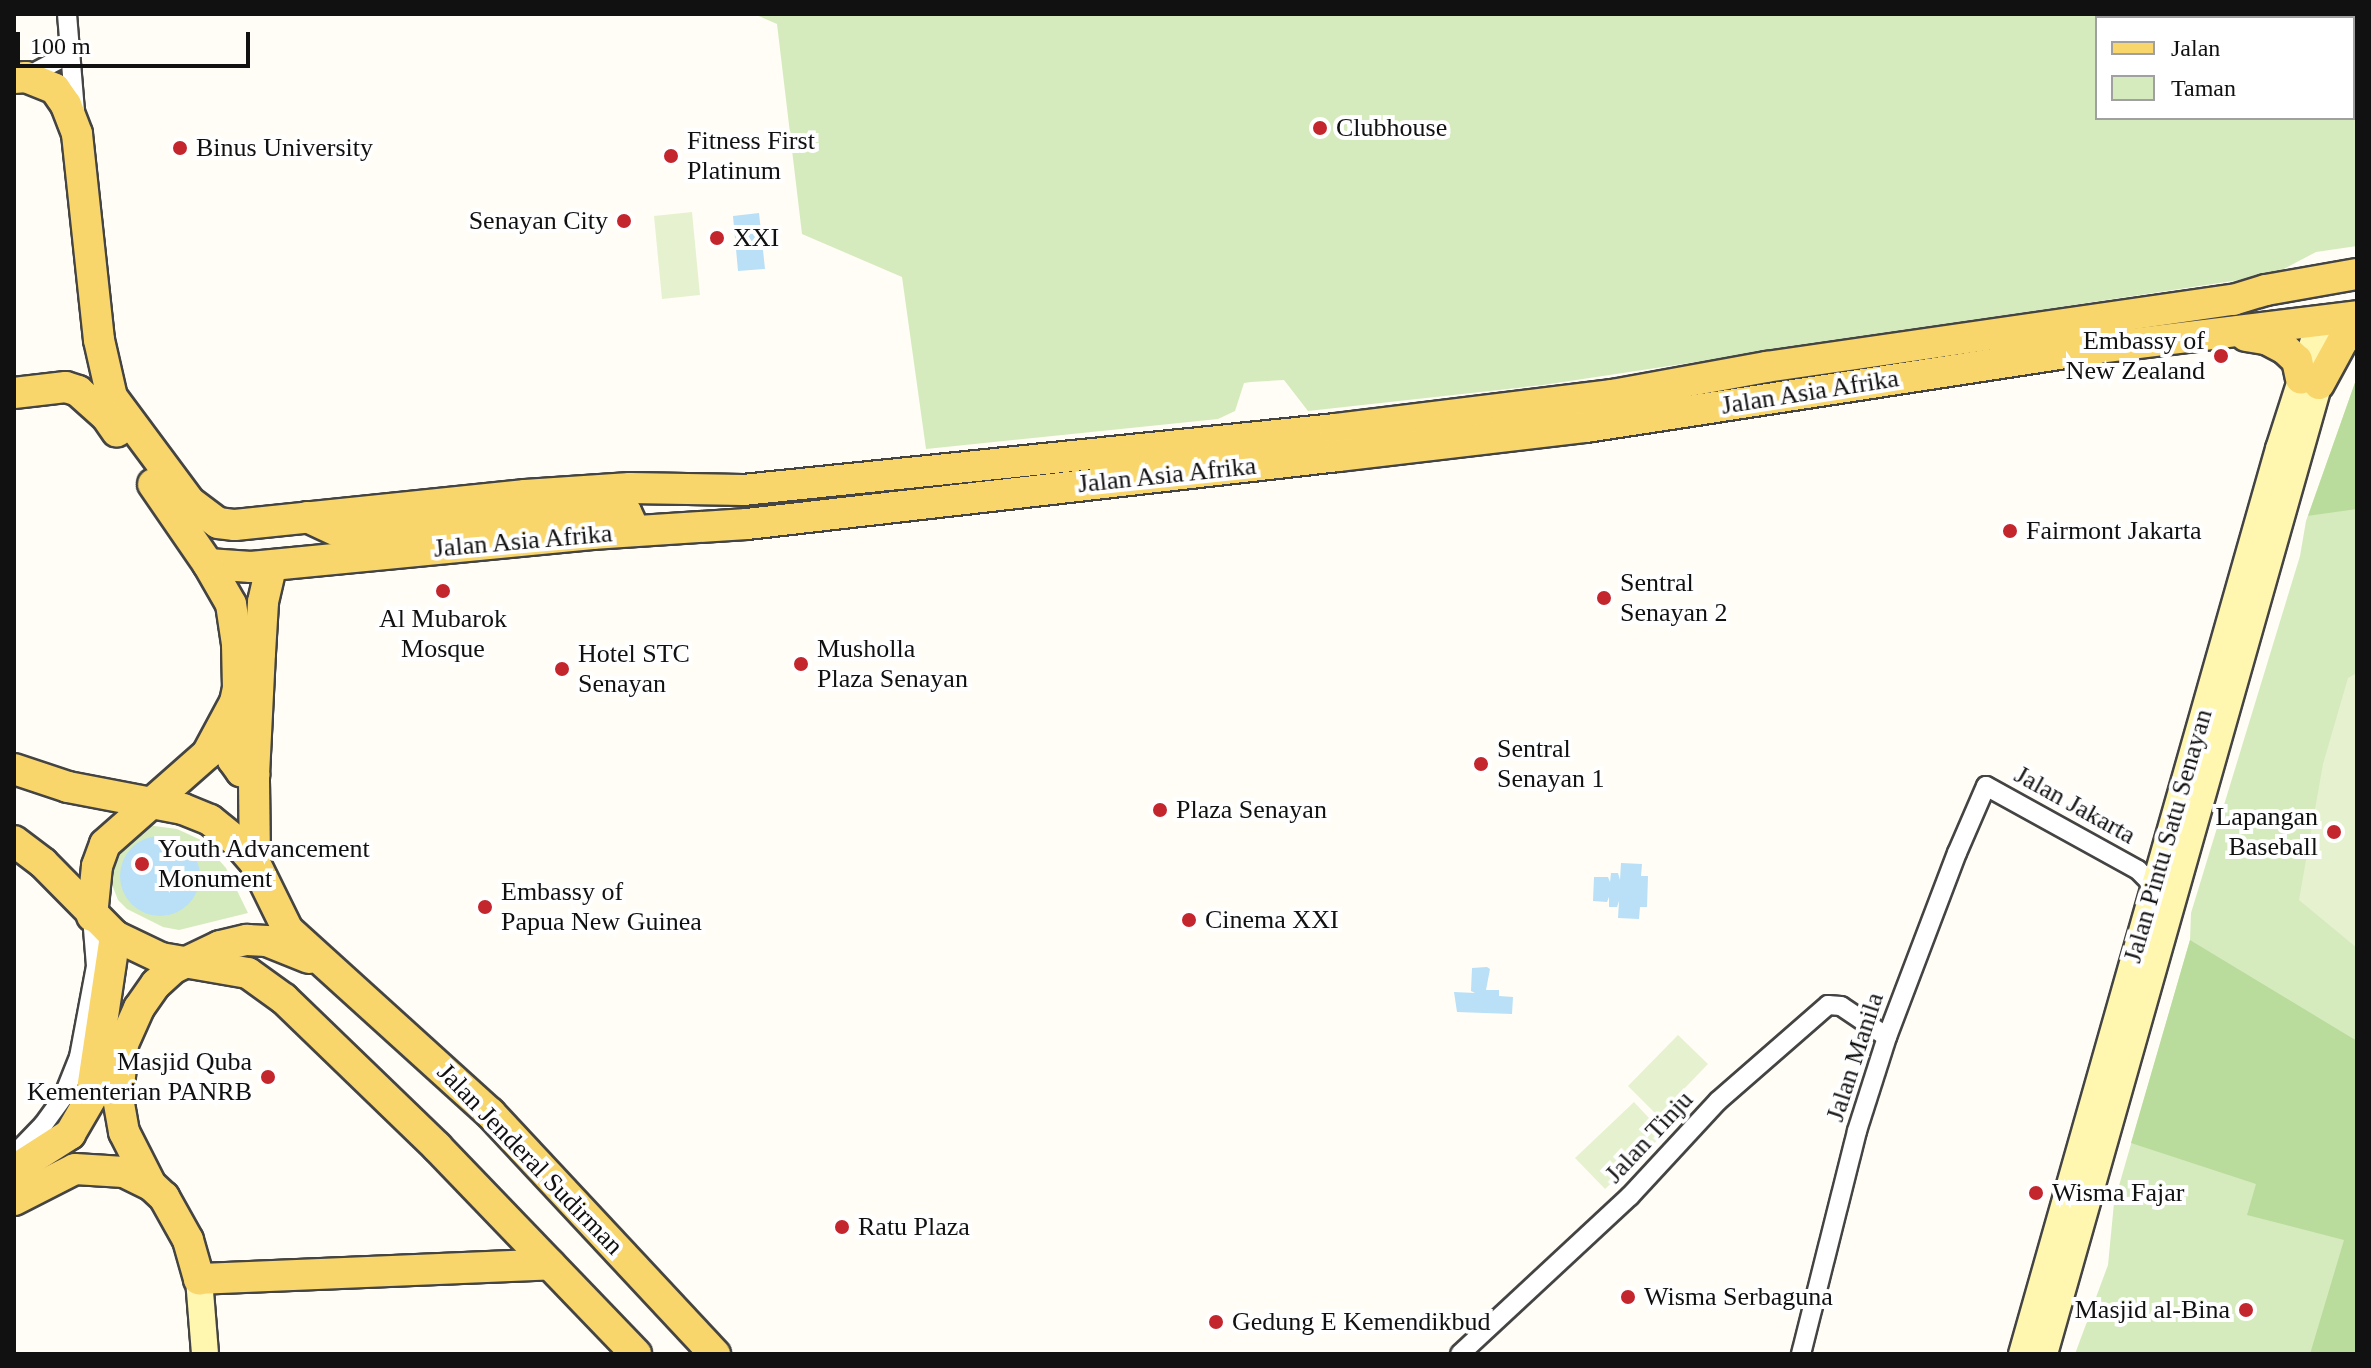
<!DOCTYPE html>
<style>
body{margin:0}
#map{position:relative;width:2371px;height:1368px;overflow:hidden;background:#fffdf5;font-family:"Times New Roman",serif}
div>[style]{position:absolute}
.green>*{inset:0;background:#d5ebbd}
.forest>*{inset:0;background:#b9dc9c}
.pitch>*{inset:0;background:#e6f2cf}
.water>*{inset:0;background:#b9e0f7}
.round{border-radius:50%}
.roads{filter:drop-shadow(2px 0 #444) drop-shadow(-2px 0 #444) drop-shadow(0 2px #444) drop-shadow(0 -2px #444)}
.street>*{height:18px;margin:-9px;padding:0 9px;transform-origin:9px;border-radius:9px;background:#fff}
.secondary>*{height:26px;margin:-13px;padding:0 13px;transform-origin:13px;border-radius:13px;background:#fff6b0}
.primary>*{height:30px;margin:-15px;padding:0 15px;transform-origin:15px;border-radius:15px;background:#f9d66b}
.dots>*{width:22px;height:22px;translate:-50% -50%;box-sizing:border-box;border:4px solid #fff;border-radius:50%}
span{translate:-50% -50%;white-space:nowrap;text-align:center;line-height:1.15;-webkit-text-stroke:8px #fff;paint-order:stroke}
.poi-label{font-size:26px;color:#111}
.left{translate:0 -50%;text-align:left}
.right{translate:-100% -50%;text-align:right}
.street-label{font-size:26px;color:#111}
.frame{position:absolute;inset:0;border:16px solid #111;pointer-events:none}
.legend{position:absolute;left:2095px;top:16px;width:260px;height:104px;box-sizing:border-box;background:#fff;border:2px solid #a0a0a0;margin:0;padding:10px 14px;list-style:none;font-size:24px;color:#111}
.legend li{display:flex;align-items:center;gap:16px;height:40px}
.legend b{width:40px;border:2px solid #a0a0a0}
.scale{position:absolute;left:16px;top:32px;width:234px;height:36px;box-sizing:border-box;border:4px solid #111;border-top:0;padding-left:10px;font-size:24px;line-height:28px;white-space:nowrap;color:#111;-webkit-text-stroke:6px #fff;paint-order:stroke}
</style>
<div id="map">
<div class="green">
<i style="clip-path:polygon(evenodd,754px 14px,2357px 14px,2357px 246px,2316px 252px,2272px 275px,1543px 385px,1308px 411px,1284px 380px,1251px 382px,1244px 383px,1235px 411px,1218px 419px,926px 449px,902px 277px,802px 234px,777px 24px,754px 14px,2097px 18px,2353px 18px,2353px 118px,2097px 118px,2097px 18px)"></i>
<i style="clip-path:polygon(2357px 377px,2357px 1354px,2075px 1354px,2108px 1265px,2114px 1203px,2190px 940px,2191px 913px,2300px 556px,2306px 521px)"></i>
<i style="clip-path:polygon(147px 825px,177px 829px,201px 840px,226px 868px,248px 913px,179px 930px,163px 927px,127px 909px,118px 900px,109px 877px,118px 843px)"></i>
</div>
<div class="forest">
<i style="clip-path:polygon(2357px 377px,2357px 509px,2307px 516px,2308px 516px)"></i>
<i style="clip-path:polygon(2190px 940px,2357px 1041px,2357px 1354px,2310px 1354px,2344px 1240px,2247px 1215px,2256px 1184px,2131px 1143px)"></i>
</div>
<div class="pitch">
<i style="clip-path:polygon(692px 212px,700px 295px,662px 299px,654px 216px)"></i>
<i style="clip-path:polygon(2357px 673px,2357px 948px,2299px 900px,2323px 764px,2348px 678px)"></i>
<i style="clip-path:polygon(1678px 1035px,1708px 1064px,1658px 1116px,1628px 1086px)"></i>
<i style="clip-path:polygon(1634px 1102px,1664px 1134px,1605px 1189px,1575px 1158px)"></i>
</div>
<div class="water">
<i style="clip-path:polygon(759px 213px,765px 269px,738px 271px,733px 216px)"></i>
<i class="round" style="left:120px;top:836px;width:80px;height:80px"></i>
<i style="clip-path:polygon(1621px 863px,1642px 864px,1641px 876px,1648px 876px,1647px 907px,1640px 907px,1639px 919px,1618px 918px,1619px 901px,1617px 907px,1609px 907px,1609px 897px,1607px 902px,1593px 901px,1594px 877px,1608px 877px,1610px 882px,1611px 873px,1618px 873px,1620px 880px)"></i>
<i style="clip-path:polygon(1487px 967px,1490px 969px,1486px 990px,1499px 990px,1499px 996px,1513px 997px,1512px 1014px,1457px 1012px,1454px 992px,1475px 993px,1471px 991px,1472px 968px)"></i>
</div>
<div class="roads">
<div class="street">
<i style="left:67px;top:14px;width:97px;rotate:85.3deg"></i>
<i style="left:26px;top:77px;width:40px;rotate:-28deg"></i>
<i style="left:61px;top:58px;width:15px;rotate:-53deg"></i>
<i style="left:14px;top:1155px;width:42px;rotate:-46deg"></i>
<i style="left:43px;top:1125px;width:34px;rotate:-54deg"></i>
<i style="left:63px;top:1097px;width:43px;rotate:-68.2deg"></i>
<i style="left:79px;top:1057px;width:93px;rotate:-79.4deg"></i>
<i style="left:96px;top:966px;width:50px;rotate:-94.6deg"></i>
<i style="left:1460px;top:1354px;width:232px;rotate:-42.9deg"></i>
<i style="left:1630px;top:1196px;width:129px;rotate:-47.2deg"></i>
<i style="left:1718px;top:1101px;width:146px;rotate:-41.1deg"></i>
<i style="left:1828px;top:1005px;width:13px;rotate:4deg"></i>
<i style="left:1841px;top:1006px;width:55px;rotate:34deg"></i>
<i style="left:1801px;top:1354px;width:230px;rotate:-75.9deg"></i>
<i style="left:1857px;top:1131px;width:99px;rotate:-72.3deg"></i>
<i style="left:1887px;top:1037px;width:197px;rotate:-69.2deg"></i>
<i style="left:1957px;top:853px;width:73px;rotate:-66.6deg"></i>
<i style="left:1986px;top:786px;width:174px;rotate:28.9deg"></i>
<i style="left:2138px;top:870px;width:33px;rotate:45deg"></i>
</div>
<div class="secondary">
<i style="left:199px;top:1279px;width:75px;rotate:85.4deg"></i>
<i style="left:2022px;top:1354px;width:941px;rotate:-74.15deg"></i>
<i style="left:2279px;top:449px;width:134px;rotate:-72.2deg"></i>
<i style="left:2044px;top:1354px;width:1028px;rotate:-74.19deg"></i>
</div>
<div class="primary">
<i style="left:14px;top:78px;width:12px;rotate:-5deg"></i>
<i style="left:26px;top:77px;width:31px;rotate:22deg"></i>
<i style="left:55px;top:89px;width:19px;rotate:55deg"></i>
<i style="left:66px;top:105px;width:31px;rotate:69deg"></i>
<i style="left:77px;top:134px;width:207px;rotate:83.9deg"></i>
<i style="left:99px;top:340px;width:58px;rotate:77.2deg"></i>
<i style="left:112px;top:397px;width:131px;rotate:53.4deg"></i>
<i style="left:190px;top:502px;width:35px;rotate:37deg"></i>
<i style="left:218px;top:523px;width:17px;rotate:7deg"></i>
<i style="left:235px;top:525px;width:292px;rotate:-5.9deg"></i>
<i style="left:525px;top:495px;width:105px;rotate:-3.8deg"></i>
<i style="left:630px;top:488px;width:113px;rotate:1deg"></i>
<i style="left:743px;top:490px;width:595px;rotate:-5.88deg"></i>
<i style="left:1335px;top:429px;width:279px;rotate:-7deg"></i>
<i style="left:1612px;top:395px;width:157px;rotate:-10.3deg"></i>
<i style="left:1766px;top:367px;width:472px;rotate:-8.2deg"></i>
<i style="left:2233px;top:300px;width:34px;rotate:-17deg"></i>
<i style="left:2266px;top:290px;width:92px;rotate:-10deg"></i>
<i style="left:2246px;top:336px;width:20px;rotate:9deg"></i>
<i style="left:2266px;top:339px;width:21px;rotate:28deg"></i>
<i style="left:2285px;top:349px;width:16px;rotate:43deg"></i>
<i style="left:2297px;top:360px;width:19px;rotate:78deg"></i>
<i style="left:2319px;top:384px;width:50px;rotate:-61.4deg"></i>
<i style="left:2343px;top:340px;width:18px;rotate:-41deg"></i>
<i style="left:14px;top:393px;width:52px;rotate:-6.6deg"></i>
<i style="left:66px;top:387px;width:13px;rotate:18deg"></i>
<i style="left:78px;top:391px;width:38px;rotate:42deg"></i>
<i style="left:106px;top:416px;width:19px;rotate:55deg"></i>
<i style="left:307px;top:517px;width:43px;rotate:24.8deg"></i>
<i style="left:346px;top:535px;width:273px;rotate:-5.7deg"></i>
<i style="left:618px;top:508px;width:9px;rotate:27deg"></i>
<i style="left:626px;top:512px;width:21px;rotate:65deg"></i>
<i style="left:208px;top:564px;width:43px;rotate:4deg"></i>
<i style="left:251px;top:567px;width:343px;rotate:-5.5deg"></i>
<i style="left:592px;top:534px;width:155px;rotate:-3.7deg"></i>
<i style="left:747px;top:524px;width:595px;rotate:-6.56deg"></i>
<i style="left:1338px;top:456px;width:250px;rotate:-6.7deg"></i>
<i style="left:1586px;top:427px;width:518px;rotate:-8.77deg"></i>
<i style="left:2098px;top:348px;width:261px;rotate:-7deg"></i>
<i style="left:234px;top:711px;width:49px;rotate:91.2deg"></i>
<i style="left:233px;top:760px;width:14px;rotate:54deg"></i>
<i style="left:241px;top:771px;width:14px;rotate:17deg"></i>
<i style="left:14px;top:769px;width:57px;rotate:18.4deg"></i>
<i style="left:68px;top:787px;width:117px;rotate:10.8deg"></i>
<i style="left:183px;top:809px;width:29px;rotate:22deg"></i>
<i style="left:210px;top:820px;width:35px;rotate:39deg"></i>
<i style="left:237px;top:842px;width:28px;rotate:49deg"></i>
<i style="left:255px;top:863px;width:75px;rotate:63.8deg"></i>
<i style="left:288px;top:930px;width:273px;rotate:42.2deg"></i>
<i style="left:490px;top:1113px;width:330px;rotate:47deg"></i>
<i style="left:14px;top:841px;width:36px;rotate:37deg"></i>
<i style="left:43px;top:863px;width:103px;rotate:45.4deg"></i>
<i style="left:115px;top:936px;width:51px;rotate:25.6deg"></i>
<i style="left:161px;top:958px;width:88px;rotate:9.8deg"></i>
<i style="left:248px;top:973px;width:44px;rotate:35.8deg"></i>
<i style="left:284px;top:999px;width:213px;rotate:44deg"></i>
<i style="left:437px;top:1147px;width:287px;rotate:46.1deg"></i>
<i style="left:255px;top:863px;width:88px;rotate:-90.7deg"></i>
<i style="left:254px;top:775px;width:122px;rotate:-87.2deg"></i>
<i style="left:260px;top:653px;width:51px;rotate:-86.6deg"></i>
<i style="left:263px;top:602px;width:37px;rotate:-77deg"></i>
<i style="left:92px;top:916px;width:50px;rotate:-84.3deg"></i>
<i style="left:97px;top:866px;width:23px;rotate:-70deg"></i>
<i style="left:105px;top:844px;width:136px;rotate:-41.4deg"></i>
<i style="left:207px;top:754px;width:59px;rotate:-61.7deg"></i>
<i style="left:235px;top:702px;width:14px;rotate:-78deg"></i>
<i style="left:238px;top:688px;width:44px;rotate:-91.3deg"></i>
<i style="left:237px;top:644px;width:40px;rotate:-98.5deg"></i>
<i style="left:231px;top:604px;width:46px;rotate:-119.9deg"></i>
<i style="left:208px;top:564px;width:97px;rotate:-124.5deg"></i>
<i style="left:93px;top:1083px;width:149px;rotate:-81.5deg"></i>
<i style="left:14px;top:1170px;width:67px;rotate:-32.7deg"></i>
<i style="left:70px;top:1134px;width:91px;rotate:-59.8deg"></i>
<i style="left:151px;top:1185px;width:59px;rotate:-117deg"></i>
<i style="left:124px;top:1132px;width:34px;rotate:-100deg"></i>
<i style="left:118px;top:1099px;width:55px;rotate:-84.8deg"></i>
<i style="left:123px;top:1044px;width:39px;rotate:-66deg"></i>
<i style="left:139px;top:1008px;width:29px;rotate:-55deg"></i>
<i style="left:156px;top:984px;width:24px;rotate:-42deg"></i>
<i style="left:174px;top:968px;width:51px;rotate:-25.6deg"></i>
<i style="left:220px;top:946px;width:28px;rotate:-13deg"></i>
<i style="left:247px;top:940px;width:20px;rotate:3deg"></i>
<i style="left:267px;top:941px;width:45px;rotate:22deg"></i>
<i style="left:14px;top:1200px;width:68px;rotate:-26.9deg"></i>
<i style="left:75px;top:1169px;width:49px;rotate:3.5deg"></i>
<i style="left:124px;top:1172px;width:30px;rotate:26deg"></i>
<i style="left:151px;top:1185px;width:18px;rotate:43deg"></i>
<i style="left:164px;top:1197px;width:49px;rotate:60.8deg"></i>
<i style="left:188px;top:1240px;width:41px;rotate:74.2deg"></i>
<i style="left:199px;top:1279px;width:351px;rotate:-2.4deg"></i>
</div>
</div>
<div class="dots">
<i style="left:1320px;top:128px;background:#c4262e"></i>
<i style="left:180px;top:148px;background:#c4262e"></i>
<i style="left:671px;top:156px;background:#c4262e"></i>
<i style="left:624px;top:221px;background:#c4262e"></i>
<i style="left:717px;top:238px;background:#c4262e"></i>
<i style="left:2221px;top:356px;background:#c4262e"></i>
<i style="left:2010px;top:531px;background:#c4262e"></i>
<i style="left:443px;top:591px;background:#c4262e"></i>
<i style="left:1604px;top:598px;background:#c4262e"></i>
<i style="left:801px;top:664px;background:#c4262e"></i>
<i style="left:562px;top:669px;background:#c4262e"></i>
<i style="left:1481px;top:764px;background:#c4262e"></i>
<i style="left:1160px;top:810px;background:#c4262e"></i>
<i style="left:2334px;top:832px;background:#c4262e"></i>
<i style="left:142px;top:864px;background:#c4262e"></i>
<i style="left:485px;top:907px;background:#c4262e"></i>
<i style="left:1189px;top:920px;background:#c4262e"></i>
<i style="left:268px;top:1077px;background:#c4262e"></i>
<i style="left:2036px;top:1193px;background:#c4262e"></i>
<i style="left:842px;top:1227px;background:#c4262e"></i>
<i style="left:1628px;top:1297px;background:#c4262e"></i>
<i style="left:2246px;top:1310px;background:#c4262e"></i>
<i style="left:1216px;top:1322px;background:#c4262e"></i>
</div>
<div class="poi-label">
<span class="left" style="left:1336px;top:128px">Clubhouse</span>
<span class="left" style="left:687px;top:156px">Fitness First<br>Platinum</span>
<span class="left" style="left:196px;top:148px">Binus University</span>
<span class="right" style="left:608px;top:221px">Senayan City</span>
<span class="left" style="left:733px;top:238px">XXI</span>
<span class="right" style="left:2205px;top:356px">Embassy of<br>New Zealand</span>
<span class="left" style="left:2026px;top:531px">Fairmont Jakarta</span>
<span class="left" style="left:1620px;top:598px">Sentral<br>Senayan 2</span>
<span style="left:443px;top:634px">Al Mubarok<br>Mosque</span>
<span class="left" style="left:817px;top:664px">Musholla<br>Plaza Senayan</span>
<span class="left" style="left:578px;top:669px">Hotel STC<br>Senayan</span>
<span class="left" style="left:1497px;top:764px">Sentral<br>Senayan 1</span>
<span class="left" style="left:1176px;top:810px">Plaza Senayan</span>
<span class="right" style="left:2318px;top:832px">Lapangan<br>Baseball</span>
<span class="left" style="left:158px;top:864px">Youth Advancement<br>Monument</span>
<span class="left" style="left:501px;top:907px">Embassy of<br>Papua New Guinea</span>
<span class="left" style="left:1205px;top:920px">Cinema XXI</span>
<span class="right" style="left:252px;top:1077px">Masjid Quba<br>Kementerian PANRB</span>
<span class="left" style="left:2052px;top:1193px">Wisma Fajar</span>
<span class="left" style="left:858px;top:1227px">Ratu Plaza</span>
<span class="left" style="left:1644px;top:1297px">Wisma Serbaguna</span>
<span class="right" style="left:2230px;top:1310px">Masjid al-Bina</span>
<span class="left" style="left:1232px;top:1322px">Gedung E Kemendikbud</span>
</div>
<div class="street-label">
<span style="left:1810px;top:392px;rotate:-9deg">Jalan Asia Afrika</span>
<span style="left:1167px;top:475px;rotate:-6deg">Jalan Asia Afrika</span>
<span style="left:523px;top:541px;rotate:-5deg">Jalan Asia Afrika</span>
<span style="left:2075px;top:805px;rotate:29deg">Jalan Jakarta</span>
<span style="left:2168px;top:836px;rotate:-74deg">Jalan Pintu Satu Senayan</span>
<span style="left:1855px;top:1057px;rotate:-72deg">Jalan Manila</span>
<span style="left:1649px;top:1137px;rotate:-47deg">Jalan Tinju</span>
<span style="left:530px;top:1159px;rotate:46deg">Jalan Jenderal Sudirman</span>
</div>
<div class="frame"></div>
<ul class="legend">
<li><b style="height:10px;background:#f9d66b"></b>Jalan</li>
<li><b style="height:22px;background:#d5ebbd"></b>Taman</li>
</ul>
<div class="scale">100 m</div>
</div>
